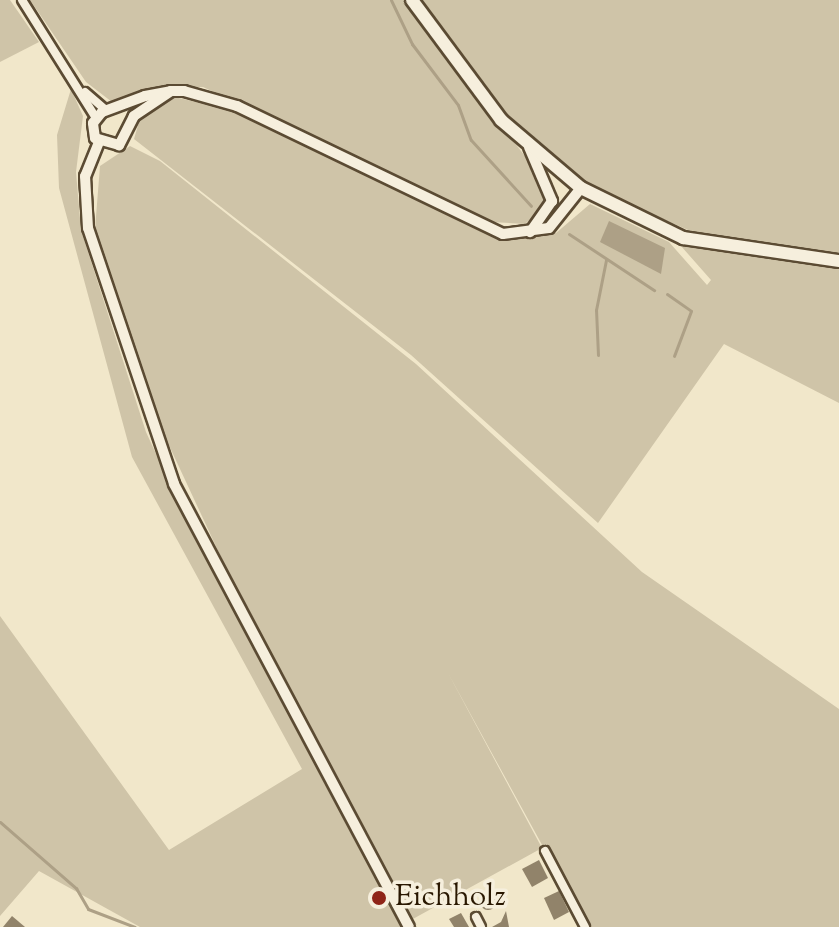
<!DOCTYPE html>
<style>
body{margin:0}
#map{position:relative;width:839px;height:927px;overflow:hidden;background:#f1e7ca;font-family:"Sorts Mill Goudy",serif}
div>[style]{position:absolute}
.green>*{inset:0;background:#cfc4a8}
.water>*{inset:0;background:#ada086}
.stream>*{height:3px;margin:-1.5px;padding:0 1.5px;transform-origin:1.5px;border-radius:1.5px;background:#ada086}
.building>*{inset:0;background:#91836a}
.round{border-radius:50%}
.roads{filter:drop-shadow(2px 0 #5b4b33) drop-shadow(-2px 0 #5b4b33) drop-shadow(0 2px #5b4b33) drop-shadow(0 -2px #5b4b33)}
.minor>*{height:8px;margin:-4px;padding:0 4px;transform-origin:4px;border-radius:4px;background:#f6efdd}
.tertiary>*{height:10px;margin:-5px;padding:0 5px;transform-origin:5px;border-radius:5px;background:#f6efdd}
.secondary>*{height:12px;margin:-6px;padding:0 6px;transform-origin:6px;border-radius:6px;background:#f6efdd}
.dots>*{width:22px;height:22px;translate:-50% -50%;box-sizing:border-box;border:4px solid #f6efdd;border-radius:50%}
span{translate:-50% -50%;white-space:nowrap;text-align:center;line-height:1.15;-webkit-text-stroke:7px #f6efdd;paint-order:stroke}
.poi-label{font-size:30px;color:#291701}
.left{translate:0 -50%;text-align:left}
</style>
<div id="map">
<div class="green">
<i style="clip-path:polygon(0 0,10px 0,39px 42px,0 62px)"></i>
<i style="clip-path:polygon(30px 0,406px 0,534px 168px,547px 204px,525px 224px,491px 222px,203px 87px,157px 87px,112px 102px,86px 82px)"></i>
<i style="clip-path:polygon(419px 0,839px 0,839px 255px,704px 237px,595px 189px,507px 117px)"></i>
<i style="clip-path:polygon(71px 89px,83px 116px,76px 172px,81px 230px,146px 432px,191px 530px,404px 927px,140px 927px,39px 871px,0 916px,0 616px,169px 850px,302px 769px,132px 457px,59px 188px,57px 135px)"></i>
<i style="clip-path:polygon(170px 96px,235px 111px,502px 239px,556px 233px,590px 204px,669px 242px,707px 285px,711px 280px,681px 246px,839px 267px,839px 403px,724px 344px,598px 523px,411px 355px,134px 139px,141px 115px)"></i>
<i style="clip-path:polygon(130px 146px,160px 161px,416px 364px,642px 572px,839px 709px,839px 927px,587px 927px,448px 673px,542px 848px,411px 920px,254px 628px,160px 426px,95px 229px,100px 166px)"></i>
</div>
<div class="water">
<i style="clip-path:polygon(609px 221px,665px 248px,661px 274px,600px 242px)"></i>
</div>
<div class="stream">
<i style="left:391px;top:0;width:49px;rotate:64.5deg"></i>
<i style="left:412px;top:44px;width:76px;rotate:53deg"></i>
<i style="left:458px;top:105px;width:37px;rotate:70deg"></i>
<i style="left:471px;top:140px;width:89px;rotate:47.7deg"></i>
<i style="left:569px;top:234px;width:102px;rotate:33.4deg"></i>
<i style="left:667px;top:294px;width:29px;rotate:35deg"></i>
<i style="left:691px;top:311px;width:48px;rotate:110.7deg"></i>
<i style="left:598px;top:355px;width:45px;rotate:-92.5deg"></i>
<i style="left:596px;top:310px;width:51px;rotate:-78.7deg"></i>
<i style="left:0;top:822px;width:101px;rotate:41deg"></i>
<i style="left:76px;top:888px;width:24px;rotate:60deg"></i>
<i style="left:88px;top:909px;width:50px;rotate:21deg"></i>
</div>
<div class="building">
<i style="clip-path:polygon(539px 860px,548px 878px,532px 887px,522px 869px)"></i>
<i style="clip-path:polygon(559px 891px,569px 912px,554px 920px,544px 898px)"></i>
<i class="round" style="left:480px;top:894px;width:16px;height:16px"></i>
<i style="clip-path:polygon(506px 911px,509px 927px,492px 927px,501px 922px)"></i>
<i style="clip-path:polygon(461px 913px,469px 927px,454px 927px,449px 919px)"></i>
<i style="clip-path:polygon(12px 916px,25px 927px,3px 927px)"></i>
</div>
<div class="roads">
<div class="minor">
<i style="left:22px;top:0;width:139px;rotate:57.9deg"></i>
<i style="left:85px;top:92px;width:28px;rotate:41deg"></i>
<i style="left:545px;top:851px;width:86px;rotate:62.2deg"></i>
<i style="left:476px;top:917px;width:11px;rotate:63deg"></i>
</div>
<div class="tertiary">
<i style="left:171px;top:91px;width:45px;rotate:146deg"></i>
<i style="left:134px;top:116px;width:33px;rotate:117deg"></i>
<i style="left:119px;top:145px;width:25px;rotate:-164deg"></i>
<i style="left:95px;top:138px;width:15px;rotate:-98deg"></i>
<i style="left:93px;top:123px;width:14px;rotate:-51deg"></i>
<i style="left:102px;top:112px;width:46px;rotate:-20.4deg"></i>
<i style="left:145px;top:96px;width:26px;rotate:-11deg"></i>
<i style="left:171px;top:91px;width:13px"></i>
<i style="left:184px;top:91px;width:55px;rotate:15.8deg"></i>
<i style="left:237px;top:106px;width:295px;rotate:25.7deg"></i>
<i style="left:503px;top:234px;width:46px;rotate:-7.4deg"></i>
<i style="left:549px;top:228px;width:51px;rotate:-51.3deg"></i>
<i style="left:99px;top:142px;width:37px;rotate:112deg"></i>
<i style="left:85px;top:176px;width:52px;rotate:86.7deg"></i>
<i style="left:88px;top:228px;width:270px;rotate:71.4deg"></i>
<i style="left:174px;top:484px;width:501px;rotate:62.06deg"></i>
<i style="left:529px;top:147px;width:59px;rotate:66.9deg"></i>
<i style="left:552px;top:201px;width:38px;rotate:125deg"></i>
</div>
<div class="secondary">
<i style="left:412px;top:0;width:149px;rotate:53.4deg"></i>
<i style="left:501px;top:120px;width:105px;rotate:40.4deg"></i>
<i style="left:581px;top:188px;width:114px;rotate:26.1deg"></i>
<i style="left:683px;top:238px;width:158px;rotate:8.4deg"></i>
</div>
</div>
<div class="dots">
<i style="left:379px;top:898px;background:#8f2418"></i>
</div>
<div class="poi-label">
<span class="left" style="left:395px;top:898px">Eichholz</span>
</div>
</div>
